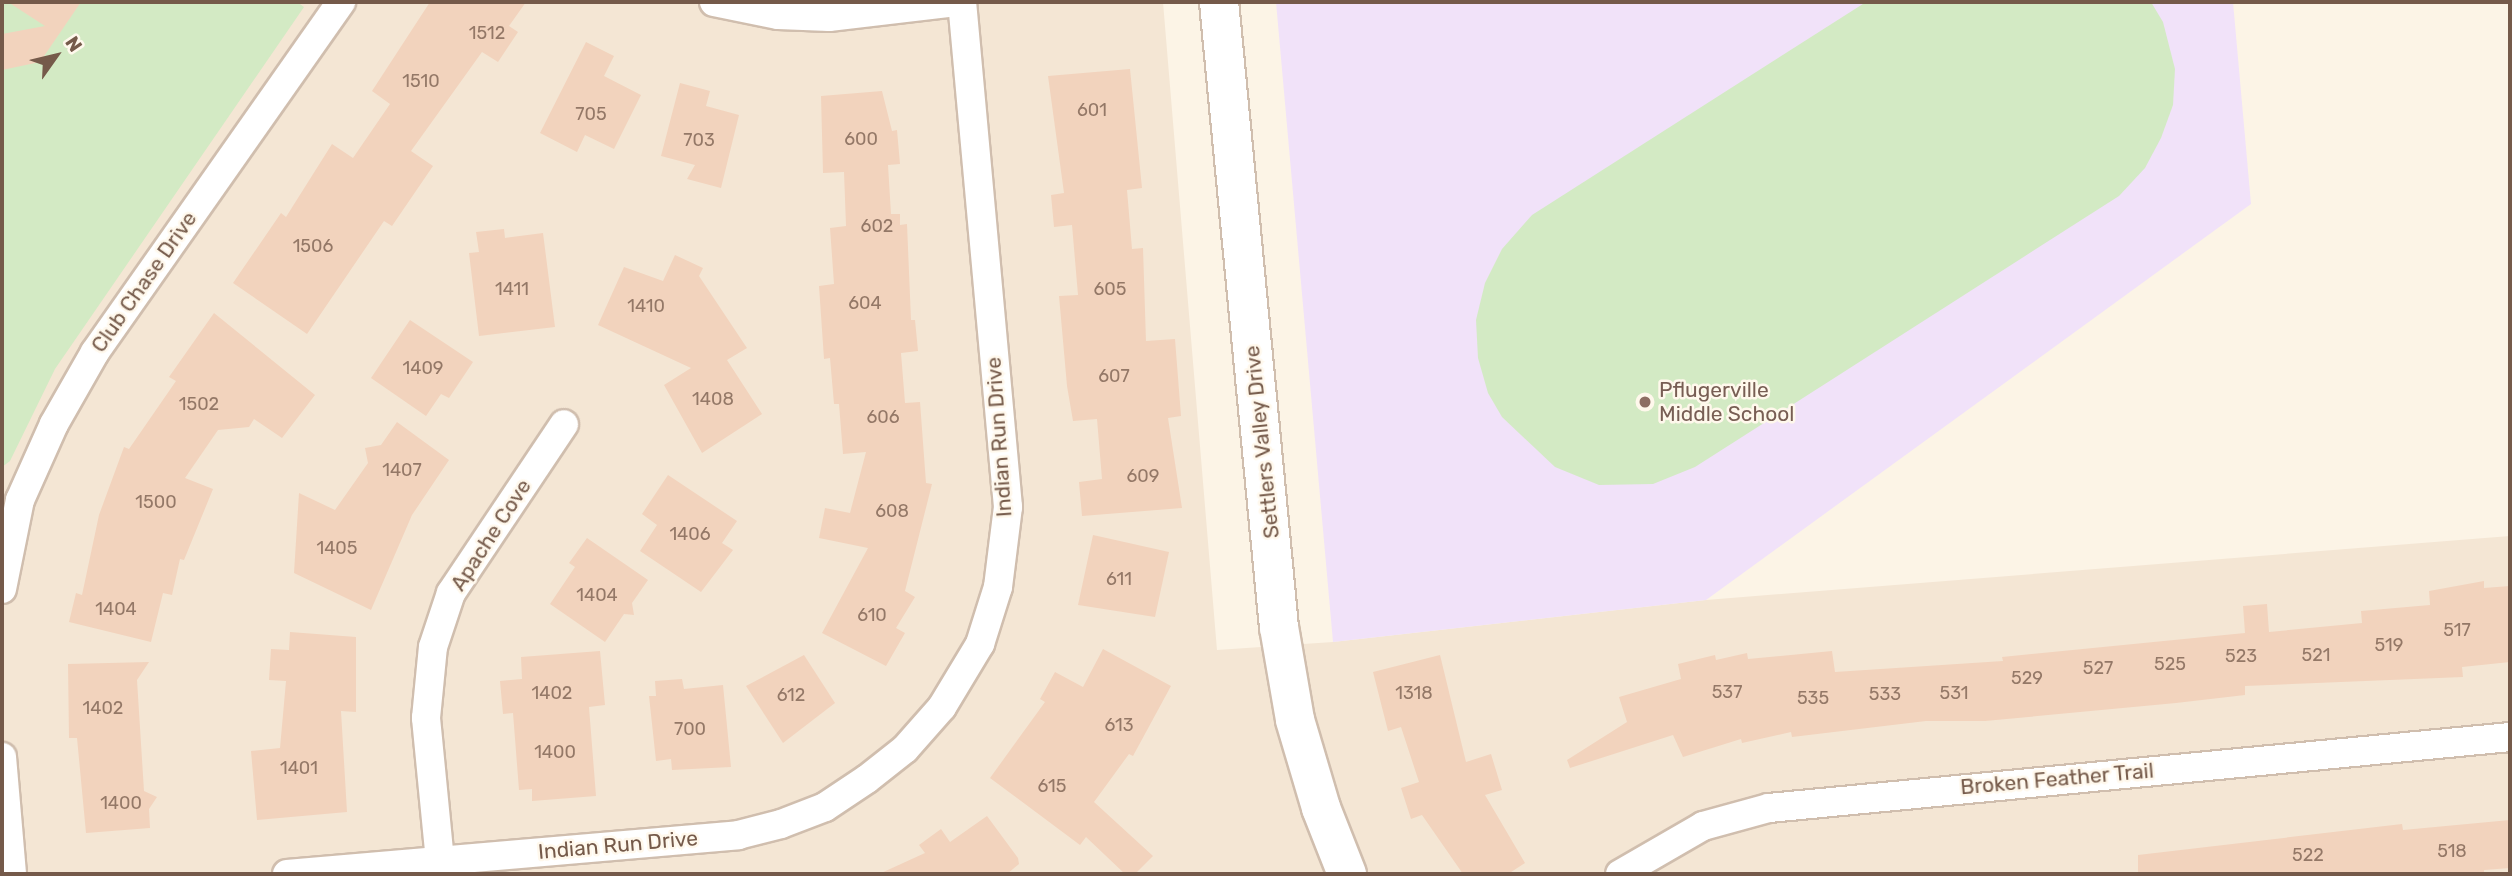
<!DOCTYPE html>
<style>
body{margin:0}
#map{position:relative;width:2512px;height:876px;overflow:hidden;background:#fcf4e6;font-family:Rubik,sans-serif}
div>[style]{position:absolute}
.residential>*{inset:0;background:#f4e6d4}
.education>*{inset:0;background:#f1e2f9}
.green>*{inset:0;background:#d3eac4}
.building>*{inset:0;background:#f2d3bd}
.roads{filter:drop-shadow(2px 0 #d0beae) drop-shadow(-2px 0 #d0beae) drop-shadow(0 2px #d0beae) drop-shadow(0 -2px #d0beae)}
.street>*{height:28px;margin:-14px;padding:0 14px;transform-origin:14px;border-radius:14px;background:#fff}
.secondary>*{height:38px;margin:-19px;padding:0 19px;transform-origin:19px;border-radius:19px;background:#fff}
.dots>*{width:19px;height:19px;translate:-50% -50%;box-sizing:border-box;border:4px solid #fff8ec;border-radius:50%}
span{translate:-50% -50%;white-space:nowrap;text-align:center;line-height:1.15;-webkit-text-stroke:5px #fff8ec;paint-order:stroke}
.number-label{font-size:18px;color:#947867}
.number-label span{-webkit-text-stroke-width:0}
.street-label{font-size:21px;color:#755a4a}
.education-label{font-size:21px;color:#785e54}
.left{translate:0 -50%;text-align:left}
.frame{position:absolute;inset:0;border:4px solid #755a4a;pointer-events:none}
.north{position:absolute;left:21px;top:21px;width:70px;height:70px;-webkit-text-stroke:5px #fff8ec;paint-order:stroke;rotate:56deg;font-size:19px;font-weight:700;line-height:28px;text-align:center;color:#755a4a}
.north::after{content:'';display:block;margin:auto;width:24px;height:32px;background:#755a4a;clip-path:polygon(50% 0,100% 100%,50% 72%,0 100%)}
</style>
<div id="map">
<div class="residential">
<i style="clip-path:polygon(2px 2px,1163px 2px,1217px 650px,1333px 642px,1706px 600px,2510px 536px,2510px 874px,2px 874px)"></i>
</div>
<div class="education">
<i style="clip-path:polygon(1276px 2px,2233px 2px,2251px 204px,1706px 600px,1333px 642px)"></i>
</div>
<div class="green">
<i style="clip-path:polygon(2px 2px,297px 2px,304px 7px,55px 369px,10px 461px,2px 467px)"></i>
<i style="clip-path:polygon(1866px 2px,2151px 2px,2163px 22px,2175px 69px,2173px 105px,2161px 138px,2145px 168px,2119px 196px,1695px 467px,1653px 484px,1599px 485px,1555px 467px,1502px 417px,1488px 393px,1478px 358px,1476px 320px,1485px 283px,1502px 249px,1532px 215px)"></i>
</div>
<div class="building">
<i style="clip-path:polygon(8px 2px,81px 2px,40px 62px,2px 70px,2px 34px,45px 26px)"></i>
<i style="clip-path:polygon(430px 2px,526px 2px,509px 26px,518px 32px,498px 62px,482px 52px,411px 151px,433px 166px,392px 226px,384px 221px,307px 334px,233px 283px,281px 213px,286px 217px,332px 144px,353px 158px,390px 104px,372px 91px)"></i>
<i style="clip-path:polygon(586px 42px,614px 56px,604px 76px,641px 95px,614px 149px,585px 135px,577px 152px,540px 133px)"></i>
<i style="clip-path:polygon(1130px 69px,1142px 188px,1127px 190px,1132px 249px,1143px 248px,1146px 341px,1175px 339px,1181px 416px,1168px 418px,1182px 508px,1082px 516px,1079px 482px,1102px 479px,1097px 419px,1073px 421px,1067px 386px,1059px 296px,1078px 295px,1072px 225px,1054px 227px,1051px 195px,1064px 193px,1048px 76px)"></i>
<i style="clip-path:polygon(680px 83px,710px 91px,706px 106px,739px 115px,721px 188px,687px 179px,695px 165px,661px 156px)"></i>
<i style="clip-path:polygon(882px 91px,892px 131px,897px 130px,900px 164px,888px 165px,891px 214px,900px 214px,900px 225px,907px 224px,911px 320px,915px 320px,918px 351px,901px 353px,905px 403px,920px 402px,926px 483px,932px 484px,905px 591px,915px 597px,896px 628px,905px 633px,886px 666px,822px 633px,868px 548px,819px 538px,825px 508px,850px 513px,866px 452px,843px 454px,839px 404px,834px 404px,830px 358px,824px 359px,819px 286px,834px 284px,830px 228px,846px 226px,844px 172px,823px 173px,821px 96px)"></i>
<i style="clip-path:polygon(504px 229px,505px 238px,543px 233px,555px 327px,479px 336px,469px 253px,479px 252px,476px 232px)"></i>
<i style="clip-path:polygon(675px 255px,703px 268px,699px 276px,747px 348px,727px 360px,762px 414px,702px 453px,664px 385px,691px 368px,598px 325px,624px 267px,663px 281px)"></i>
<i style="clip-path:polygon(214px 313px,315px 395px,282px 438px,254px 419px,249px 427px,218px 430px,185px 478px,213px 489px,184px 560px,180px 559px,172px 595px,163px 593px,151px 642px,69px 622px,76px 593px,82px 595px,99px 515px,124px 447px,129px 449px,176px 381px,169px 377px)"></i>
<i style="clip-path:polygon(410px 320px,473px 362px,449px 398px,441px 394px,426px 416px,371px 378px)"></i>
<i style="clip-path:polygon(397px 422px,449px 460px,412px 515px,371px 610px,294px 573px,299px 493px,335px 510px,368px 463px,365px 448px,381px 445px)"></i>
<i style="clip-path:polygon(668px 475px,737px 521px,722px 543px,733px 550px,701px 592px,640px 551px,657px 525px,642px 514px)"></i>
<i style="clip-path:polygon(1093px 535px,1169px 552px,1155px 617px,1078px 605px)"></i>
<i style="clip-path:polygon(587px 538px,648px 580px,632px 603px,634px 615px,624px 614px,605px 642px,550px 604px,575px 567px,569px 563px)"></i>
<i style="clip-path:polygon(2484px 581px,2484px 588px,2510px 586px,2510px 662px,2462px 667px,2463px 677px,2245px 686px,2245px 695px,2176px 703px,1985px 721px,1926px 721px,1792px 737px,1791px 732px,1742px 743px,1741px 739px,1683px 757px,1673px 735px,1570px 768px,1567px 760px,1627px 722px,1619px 697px,1681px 679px,1678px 664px,1715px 655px,1716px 660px,1747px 653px,1748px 659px,1832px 651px,1835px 672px,2003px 661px,2002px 657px,2245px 633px,2243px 606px,2267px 604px,2269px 632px,2362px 623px,2361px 611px,2430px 605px,2429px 591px)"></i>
<i style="clip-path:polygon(290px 632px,356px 637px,356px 712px,341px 711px,347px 812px,257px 820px,251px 751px,280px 748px,286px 681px,269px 680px,271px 649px,289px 650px)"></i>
<i style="clip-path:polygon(1103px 649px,1171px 686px,1133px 756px,1129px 754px,1094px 802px,1153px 856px,1135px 874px,1125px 874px,1086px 837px,1080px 845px,990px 778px,1045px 702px,1040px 699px,1055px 672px,1083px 687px)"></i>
<i style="clip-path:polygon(600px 651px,605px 705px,589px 707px,596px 796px,532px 801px,532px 789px,519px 790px,513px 713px,503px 714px,500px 681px,522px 679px,521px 657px)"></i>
<i style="clip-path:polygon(804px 655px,835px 703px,783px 743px,746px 686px)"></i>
<i style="clip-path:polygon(1440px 655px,1466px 762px,1491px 754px,1502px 790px,1485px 795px,1525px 863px,1508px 874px,1463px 874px,1422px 815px,1411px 819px,1401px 788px,1419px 782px,1401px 727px,1388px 731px,1373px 672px)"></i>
<i style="clip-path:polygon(149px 662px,137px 680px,144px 791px,157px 797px,149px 809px,150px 828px,86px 833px,77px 738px,69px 738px,68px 664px)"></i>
<i style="clip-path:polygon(682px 679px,684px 689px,723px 685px,731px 767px,672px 770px,671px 759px,656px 761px,649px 696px,656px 696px,655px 681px)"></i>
<i style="clip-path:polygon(987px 816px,1018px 858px,1019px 864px,1007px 874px,879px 874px,925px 853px,919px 845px,941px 829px,950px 842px)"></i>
<i style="clip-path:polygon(2510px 820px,2510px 868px,2484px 870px,2484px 874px,2138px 874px,2138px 855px,2402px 824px,2403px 830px)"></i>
</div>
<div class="roads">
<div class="street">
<i style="left:714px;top:2px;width:65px;rotate:11.5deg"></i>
<i style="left:778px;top:15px;width:51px;rotate:2.2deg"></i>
<i style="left:829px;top:17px;width:128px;rotate:-6.7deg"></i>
<i style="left:2px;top:589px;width:91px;rotate:-78.6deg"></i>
<i style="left:20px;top:500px;width:83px;rotate:-65.9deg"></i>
<i style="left:54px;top:424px;width:83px;rotate:-60.3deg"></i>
<i style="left:95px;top:352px;width:428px;rotate:-54.9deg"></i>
<i style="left:2px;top:757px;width:117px;rotate:85.1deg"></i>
<i style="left:440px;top:861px;width:144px;rotate:-95.6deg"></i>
<i style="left:426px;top:718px;width:71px;rotate:-84.4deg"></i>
<i style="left:433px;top:647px;width:57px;rotate:-71.6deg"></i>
<i style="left:451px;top:593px;width:203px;rotate:-56.2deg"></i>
<i style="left:287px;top:874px;width:453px;rotate:-4.9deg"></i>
<i style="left:738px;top:835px;width:44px;rotate:-14.3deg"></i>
<i style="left:781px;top:824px;width:47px;rotate:-21.1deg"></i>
<i style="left:825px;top:807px;width:50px;rotate:-33.7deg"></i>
<i style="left:867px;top:779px;width:48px;rotate:-38.3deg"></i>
<i style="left:905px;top:749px;width:56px;rotate:-48.6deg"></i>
<i style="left:942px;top:707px;width:74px;rotate:-58.9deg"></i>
<i style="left:980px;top:644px;width:60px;rotate:-72.5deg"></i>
<i style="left:998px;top:587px;width:81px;rotate:-82.9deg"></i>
<i style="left:1008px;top:507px;width:507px;rotate:-95.2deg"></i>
<i style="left:1620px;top:874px;width:96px;rotate:-30deg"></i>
<i style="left:1703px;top:826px;width:68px;rotate:-15.3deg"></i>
<i style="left:1769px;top:808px;width:744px;rotate:-5.47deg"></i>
</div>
<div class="secondary">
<i style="left:1219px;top:2px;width:628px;rotate:84.52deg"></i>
<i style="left:1279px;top:627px;width:94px;rotate:80.2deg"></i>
<i style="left:1295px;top:720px;width:92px;rotate:73.5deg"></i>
<i style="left:1321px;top:808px;width:71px;rotate:68.5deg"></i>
</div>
</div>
<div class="dots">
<i style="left:1645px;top:402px;background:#8d6e63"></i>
</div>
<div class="number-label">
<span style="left:487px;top:33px">1512</span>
<span style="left:421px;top:81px">1510</span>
<span style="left:1092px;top:110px">601</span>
<span style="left:591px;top:114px">705</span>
<span style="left:861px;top:139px">600</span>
<span style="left:699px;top:140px">703</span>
<span style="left:877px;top:226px">602</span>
<span style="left:313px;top:246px">1506</span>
<span style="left:512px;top:289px">1411</span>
<span style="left:1110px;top:289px">605</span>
<span style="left:865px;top:303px">604</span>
<span style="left:646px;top:306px">1410</span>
<span style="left:423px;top:368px">1409</span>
<span style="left:1114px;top:376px">607</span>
<span style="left:713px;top:399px">1408</span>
<span style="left:199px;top:404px">1502</span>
<span style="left:883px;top:417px">606</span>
<span style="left:402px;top:470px">1407</span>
<span style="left:1143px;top:476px">609</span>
<span style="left:156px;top:502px">1500</span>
<span style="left:892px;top:511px">608</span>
<span style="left:690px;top:534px">1406</span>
<span style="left:337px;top:548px">1405</span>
<span style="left:1119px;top:579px">611</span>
<span style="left:597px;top:595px">1404</span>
<span style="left:116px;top:609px">1404</span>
<span style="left:872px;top:615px">610</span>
<span style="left:2457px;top:630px">517</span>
<span style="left:2389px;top:645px">519</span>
<span style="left:2316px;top:655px">521</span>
<span style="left:2241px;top:656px">523</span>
<span style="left:2170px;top:664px">525</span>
<span style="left:2098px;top:668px">527</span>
<span style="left:2027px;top:678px">529</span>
<span style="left:1727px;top:692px">537</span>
<span style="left:552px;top:693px">1402</span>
<span style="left:1414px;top:693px">1318</span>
<span style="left:1954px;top:693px">531</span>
<span style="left:1885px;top:694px">533</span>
<span style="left:791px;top:695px">612</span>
<span style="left:1813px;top:698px">535</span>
<span style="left:103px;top:708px">1402</span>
<span style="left:1119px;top:725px">613</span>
<span style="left:690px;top:729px">700</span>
<span style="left:555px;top:752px">1400</span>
<span style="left:299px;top:768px">1401</span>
<span style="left:1052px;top:786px">615</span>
<span style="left:121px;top:803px">1400</span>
<span style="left:2452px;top:851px">518</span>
<span style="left:2308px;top:855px">522</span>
</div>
<div class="street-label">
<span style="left:144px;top:282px;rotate:-55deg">Club Chase Drive</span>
<span style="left:999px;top:437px;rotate:-94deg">Indian Run Drive</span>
<span style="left:1262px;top:442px;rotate:-96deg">Settlers Valley Drive</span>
<span style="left:491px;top:535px;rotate:-57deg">Apache Cove</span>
<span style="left:2057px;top:779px;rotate:-5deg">Broken Feather Trail</span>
<span style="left:618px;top:845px;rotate:-5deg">Indian Run Drive</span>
</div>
<div class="education-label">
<span class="left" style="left:1659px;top:402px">Pflugerville<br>Middle School</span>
</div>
<div class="frame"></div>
<div class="north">N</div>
</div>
